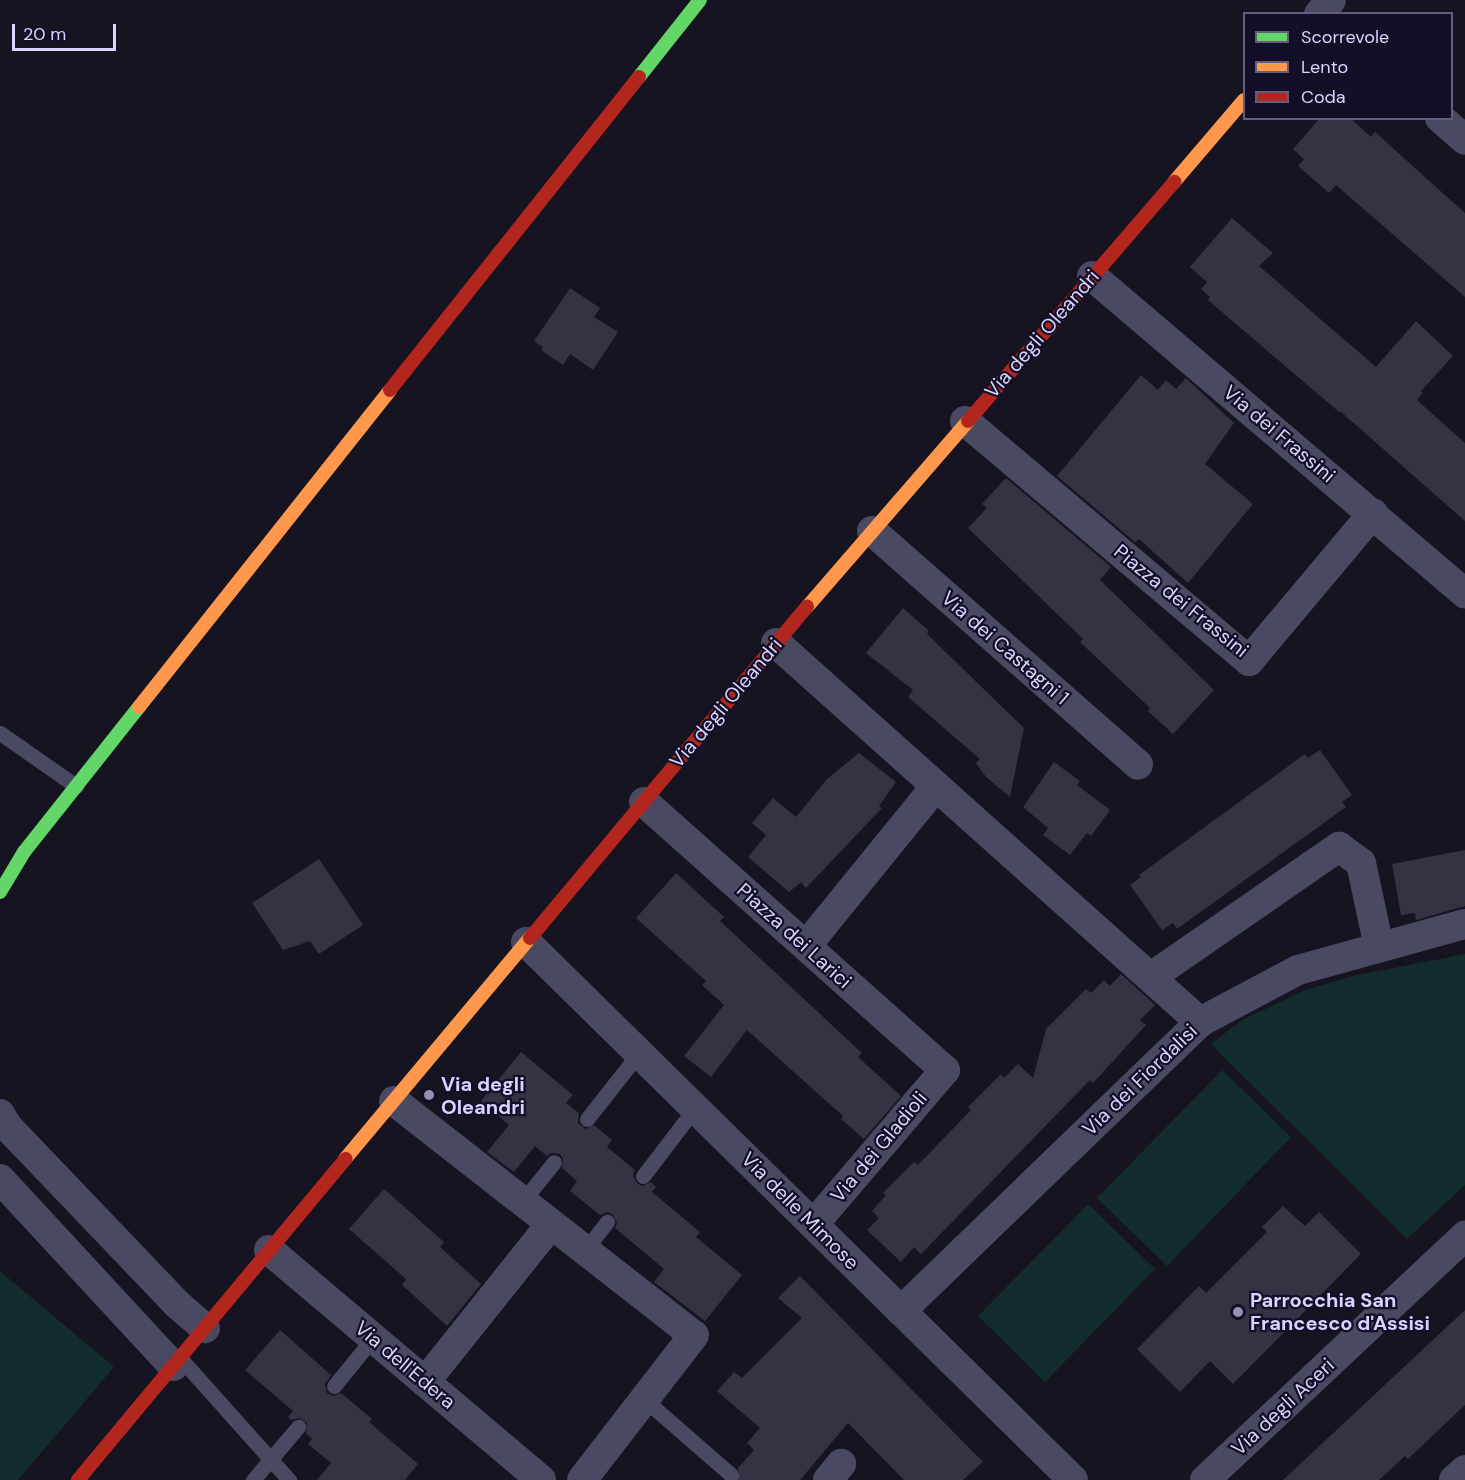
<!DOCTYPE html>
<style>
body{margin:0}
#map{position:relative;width:1465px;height:1480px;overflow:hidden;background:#161421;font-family:"DM Sans",sans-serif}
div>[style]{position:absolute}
.green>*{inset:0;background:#132c2d}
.building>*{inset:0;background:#343243}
.lane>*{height:15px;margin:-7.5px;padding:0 7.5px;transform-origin:7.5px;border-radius:7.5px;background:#4a4962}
.street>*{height:30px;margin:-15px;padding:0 15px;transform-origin:15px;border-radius:15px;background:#4a4962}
.fast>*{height:14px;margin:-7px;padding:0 7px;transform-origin:7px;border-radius:7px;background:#63d668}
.slow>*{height:14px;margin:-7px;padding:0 7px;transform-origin:7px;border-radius:7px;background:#ff974d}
.jam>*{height:14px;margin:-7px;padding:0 7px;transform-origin:7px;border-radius:7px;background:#b3261e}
.dots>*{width:16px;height:16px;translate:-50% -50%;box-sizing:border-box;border:3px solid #130f26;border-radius:50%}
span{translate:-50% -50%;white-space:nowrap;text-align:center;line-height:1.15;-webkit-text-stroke:4.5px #130f26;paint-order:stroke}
.street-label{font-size:20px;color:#d9d4ff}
.poi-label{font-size:20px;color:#d9d4ff;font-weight:700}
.left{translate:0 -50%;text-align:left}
.legend{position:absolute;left:1243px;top:12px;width:210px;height:108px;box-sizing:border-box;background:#130f26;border:2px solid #625e7d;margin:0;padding:8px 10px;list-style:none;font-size:18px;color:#d9d4ff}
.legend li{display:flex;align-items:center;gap:12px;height:30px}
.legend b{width:30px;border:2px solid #625e7d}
.scale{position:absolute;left:12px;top:24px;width:104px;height:27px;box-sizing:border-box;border:3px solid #d9d4ff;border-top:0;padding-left:8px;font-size:18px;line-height:21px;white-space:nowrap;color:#d9d4ff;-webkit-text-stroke:4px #130f26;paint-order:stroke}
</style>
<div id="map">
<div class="green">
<i style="clip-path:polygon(1465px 954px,1465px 1185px,1407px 1239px,1211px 1044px,1242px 1020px,1305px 990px,1353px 976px)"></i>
<i style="clip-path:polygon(1222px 1070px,1291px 1137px,1167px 1266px,1097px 1198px)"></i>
<i style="clip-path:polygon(1088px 1204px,1155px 1269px,1045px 1382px,978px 1316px)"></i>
<i style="clip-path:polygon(0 1271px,114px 1367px,18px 1480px,0 1480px)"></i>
</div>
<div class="building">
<i style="clip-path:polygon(1320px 118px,1350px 118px,1371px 137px,1375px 132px,1465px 213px,1465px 297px,1336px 185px,1329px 193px,1298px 166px,1304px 159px,1293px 149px)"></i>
<i style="clip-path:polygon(1232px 218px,1273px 253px,1259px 266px,1376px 367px,1416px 321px,1453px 356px,1421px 391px,1423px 393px,1417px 400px,1465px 443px,1465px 521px,1340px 411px,1339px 412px,1208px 300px,1210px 297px,1201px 289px,1207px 282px,1190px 267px)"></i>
<i style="clip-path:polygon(570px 288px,600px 308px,594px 317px,618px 332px,593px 370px,570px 354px,563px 365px,541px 350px,543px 347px,534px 341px)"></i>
<i style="clip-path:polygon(1141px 375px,1158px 390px,1166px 380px,1176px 389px,1186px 378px,1234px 423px,1205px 464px,1253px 504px,1188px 583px,1139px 539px,1135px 542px,1057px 476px)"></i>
<i style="clip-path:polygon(1006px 478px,1111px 567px,1100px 580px,1214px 690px,1173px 734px,1148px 711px,1150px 708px,1080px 642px,1083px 639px,968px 528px,987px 508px,982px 504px)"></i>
<i style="clip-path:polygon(903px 608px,929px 631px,927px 634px,1024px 728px,1010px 797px,986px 777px,976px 763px,980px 759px,908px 697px,913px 690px,866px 653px)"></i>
<i style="clip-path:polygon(1320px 750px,1352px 795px,1342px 802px,1346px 807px,1177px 929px,1173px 923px,1162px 930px,1130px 885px,1141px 877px,1139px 875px,1305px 754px,1308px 758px)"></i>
<i style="clip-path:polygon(859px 753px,896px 782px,879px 806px,882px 808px,806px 888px,801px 882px,789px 892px,748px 857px,766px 835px,752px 823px,773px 798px,796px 817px,827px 779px)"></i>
<i style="clip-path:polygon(1054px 762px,1080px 781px,1077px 785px,1110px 810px,1091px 836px,1087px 833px,1070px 855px,1043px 835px,1048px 828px,1023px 807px)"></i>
<i style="clip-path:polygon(1465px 850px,1465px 906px,1416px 920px,1415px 913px,1401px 915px,1392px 864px)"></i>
<i style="clip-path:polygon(319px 859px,363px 925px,319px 954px,310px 941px,283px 950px,252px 903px)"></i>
<i style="clip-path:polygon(676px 873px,724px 917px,720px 921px,862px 1053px,858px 1057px,901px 1096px,864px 1139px,841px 1119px,843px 1116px,747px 1030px,711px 1077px,684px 1056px,724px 1005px,702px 985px,706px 981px,636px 918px)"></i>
<i style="clip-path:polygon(1121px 974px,1155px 1005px,1140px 1020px,1146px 1025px,1093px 1083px,1090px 1080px,921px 1254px,914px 1247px,901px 1262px,867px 1230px,879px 1218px,872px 1211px,886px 1195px,883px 1193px,914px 1162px,918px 1165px,971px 1110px,968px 1107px,1001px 1074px,1004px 1078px,1018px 1064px,1033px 1078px,1046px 1029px,1086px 989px,1091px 993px,1104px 980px,1110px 986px)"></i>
<i style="clip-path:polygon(521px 1052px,573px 1095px,566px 1103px,579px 1113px,578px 1123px,586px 1129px,594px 1125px,612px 1140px,607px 1147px,635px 1170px,633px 1175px,637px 1183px,642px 1186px,651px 1182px,656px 1187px,652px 1192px,700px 1232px,696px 1237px,742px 1275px,705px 1321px,654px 1282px,664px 1269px,615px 1228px,617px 1223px,613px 1215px,608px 1212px,600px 1215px,570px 1191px,577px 1181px,562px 1168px,563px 1159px,560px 1154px,551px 1153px,547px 1156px,535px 1146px,514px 1172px,487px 1152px,509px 1125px,481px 1101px)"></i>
<i style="clip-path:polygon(384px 1189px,444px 1242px,440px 1247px,481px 1284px,447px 1326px,402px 1285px,406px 1279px,349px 1229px)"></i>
<i style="clip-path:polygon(1283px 1206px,1305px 1226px,1319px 1212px,1361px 1254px,1233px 1384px,1210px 1361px,1180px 1392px,1137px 1349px,1199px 1286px,1206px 1293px,1267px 1232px,1262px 1227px)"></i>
<i style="clip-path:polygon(800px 1276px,983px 1462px,963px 1480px,904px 1480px,848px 1423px,800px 1480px,739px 1480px,738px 1468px,754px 1450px,747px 1443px,760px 1428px,717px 1391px,734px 1372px,742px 1378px,802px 1318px,778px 1298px)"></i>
<i style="clip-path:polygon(1465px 1310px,1465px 1405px,1408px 1459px,1405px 1456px,1379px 1480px,1283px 1480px)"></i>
<i style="clip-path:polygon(280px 1330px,331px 1375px,325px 1384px,327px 1393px,333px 1396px,341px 1393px,372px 1419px,369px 1422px,418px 1464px,405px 1480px,317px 1480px,331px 1463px,308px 1444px,312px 1439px,306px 1433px,307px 1423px,300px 1418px,291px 1420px,288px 1417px,293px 1411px,245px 1370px)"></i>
</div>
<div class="lane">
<i style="left:0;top:733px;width:93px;rotate:34.9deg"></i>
<i style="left:587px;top:1119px;width:84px;rotate:-51.8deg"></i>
<i style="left:643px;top:1176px;width:86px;rotate:-52.6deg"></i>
<i style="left:522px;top:1202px;width:51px;rotate:-51.3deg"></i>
<i style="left:585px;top:1250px;width:36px;rotate:-52deg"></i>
<i style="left:180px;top:1358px;width:164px;rotate:48.2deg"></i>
<i style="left:334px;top:1386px;width:62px;rotate:-50.9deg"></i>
<i style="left:644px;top:1399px;width:116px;rotate:41.1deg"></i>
<i style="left:253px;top:1480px;width:70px;rotate:-49.7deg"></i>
</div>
<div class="street">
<i style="left:1319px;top:14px;width:18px;rotate:-49deg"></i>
<i style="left:1440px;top:118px;width:33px;rotate:41deg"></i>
<i style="left:1092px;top:276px;width:490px;rotate:40.4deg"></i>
<i style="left:965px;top:421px;width:372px;rotate:40.2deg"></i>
<i style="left:1249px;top:661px;width:193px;rotate:-50deg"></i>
<i style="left:872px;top:531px;width:354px;rotate:41.3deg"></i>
<i style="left:776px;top:643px;width:569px;rotate:41.79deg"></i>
<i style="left:644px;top:802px;width:403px;rotate:41.7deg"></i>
<i style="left:945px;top:1070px;width:202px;rotate:130.4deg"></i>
<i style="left:526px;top:942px;width:767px;rotate:44.52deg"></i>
<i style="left:806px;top:946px;width:206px;rotate:-50.9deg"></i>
<i style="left:1151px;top:977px;width:229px;rotate:-34.7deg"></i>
<i style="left:1339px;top:847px;width:27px;rotate:36deg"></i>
<i style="left:1361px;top:863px;width:86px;rotate:77.9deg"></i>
<i style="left:394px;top:1101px;width:380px;rotate:38deg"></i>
<i style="left:694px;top:1335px;width:183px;rotate:127.7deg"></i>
<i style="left:0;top:1114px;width:14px;rotate:60deg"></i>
<i style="left:7px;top:1126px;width:246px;rotate:46.3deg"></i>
<i style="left:177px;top:1304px;width:37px;rotate:41deg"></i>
<i style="left:0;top:1179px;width:255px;rotate:47.2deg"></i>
<i style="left:269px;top:1250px;width:356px;rotate:40.2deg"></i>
<i style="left:901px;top:1311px;width:416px;rotate:-44deg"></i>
<i style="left:1200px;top:1022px;width:111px;rotate:-28deg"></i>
<i style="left:1298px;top:970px;width:173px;rotate:-15.4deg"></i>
<i style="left:425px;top:1382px;width:202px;rotate:-51.4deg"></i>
<i style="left:828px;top:1480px;width:21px;rotate:-51deg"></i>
<i style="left:1205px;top:1480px;width:357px;rotate:-43.2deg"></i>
<i style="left:1454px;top:1480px;width:15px;rotate:-42deg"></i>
</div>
<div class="fast">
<i style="left:639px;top:77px;width:98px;rotate:-51.6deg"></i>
<i style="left:0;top:892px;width:47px;rotate:-59deg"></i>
<i style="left:24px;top:852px;width:185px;rotate:-51.6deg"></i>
</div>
<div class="slow">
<i style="left:1174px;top:182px;width:108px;rotate:-49.5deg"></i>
<i style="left:807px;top:607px;width:246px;rotate:-49.1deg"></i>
<i style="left:139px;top:707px;width:404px;rotate:-51.6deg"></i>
<i style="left:345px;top:1159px;width:288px;rotate:-50.1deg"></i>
</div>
<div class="jam">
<i style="left:390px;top:390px;width:400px;rotate:-51.5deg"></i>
<i style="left:968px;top:421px;width:316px;rotate:-49.2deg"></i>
<i style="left:530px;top:938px;width:432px;rotate:-50.1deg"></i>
<i style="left:78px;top:1480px;width:418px;rotate:-50.2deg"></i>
</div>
<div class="dots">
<i style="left:429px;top:1095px;background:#9591b1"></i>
<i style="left:1238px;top:1312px;background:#9591b1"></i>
</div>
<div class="street-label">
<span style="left:1042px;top:334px;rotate:-49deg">Via degli Oleandri</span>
<span style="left:1279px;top:434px;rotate:40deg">Via dei Frassini</span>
<span style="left:1181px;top:601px;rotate:39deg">Piazza dei Frassini</span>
<span style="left:1005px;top:648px;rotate:41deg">Via dei Castagni 1</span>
<span style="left:726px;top:703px;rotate:-50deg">Via degli Oleandri</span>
<span style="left:794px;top:936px;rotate:42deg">Piazza dei Larici</span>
<span style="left:1140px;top:1080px;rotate:-44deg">Via dei Fiordalisi</span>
<span style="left:879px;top:1147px;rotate:-50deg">Via dei Gladioli</span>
<span style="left:800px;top:1211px;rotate:45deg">Via delle Mimose</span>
<span style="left:405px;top:1365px;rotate:40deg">Via dell'Edera</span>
<span style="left:1283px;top:1407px;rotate:-43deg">Via degli Aceri</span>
</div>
<div class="poi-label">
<span class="left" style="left:441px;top:1096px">Via degli<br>Oleandri</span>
<span class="left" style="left:1250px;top:1312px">Parrocchia San<br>Francesco d'Assisi</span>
</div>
<ul class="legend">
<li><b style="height:8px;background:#63d668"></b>Scorrevole</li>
<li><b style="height:8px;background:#ff974d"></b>Lento</li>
<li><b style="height:8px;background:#b3261e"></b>Coda</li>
</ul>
<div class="scale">20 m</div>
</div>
